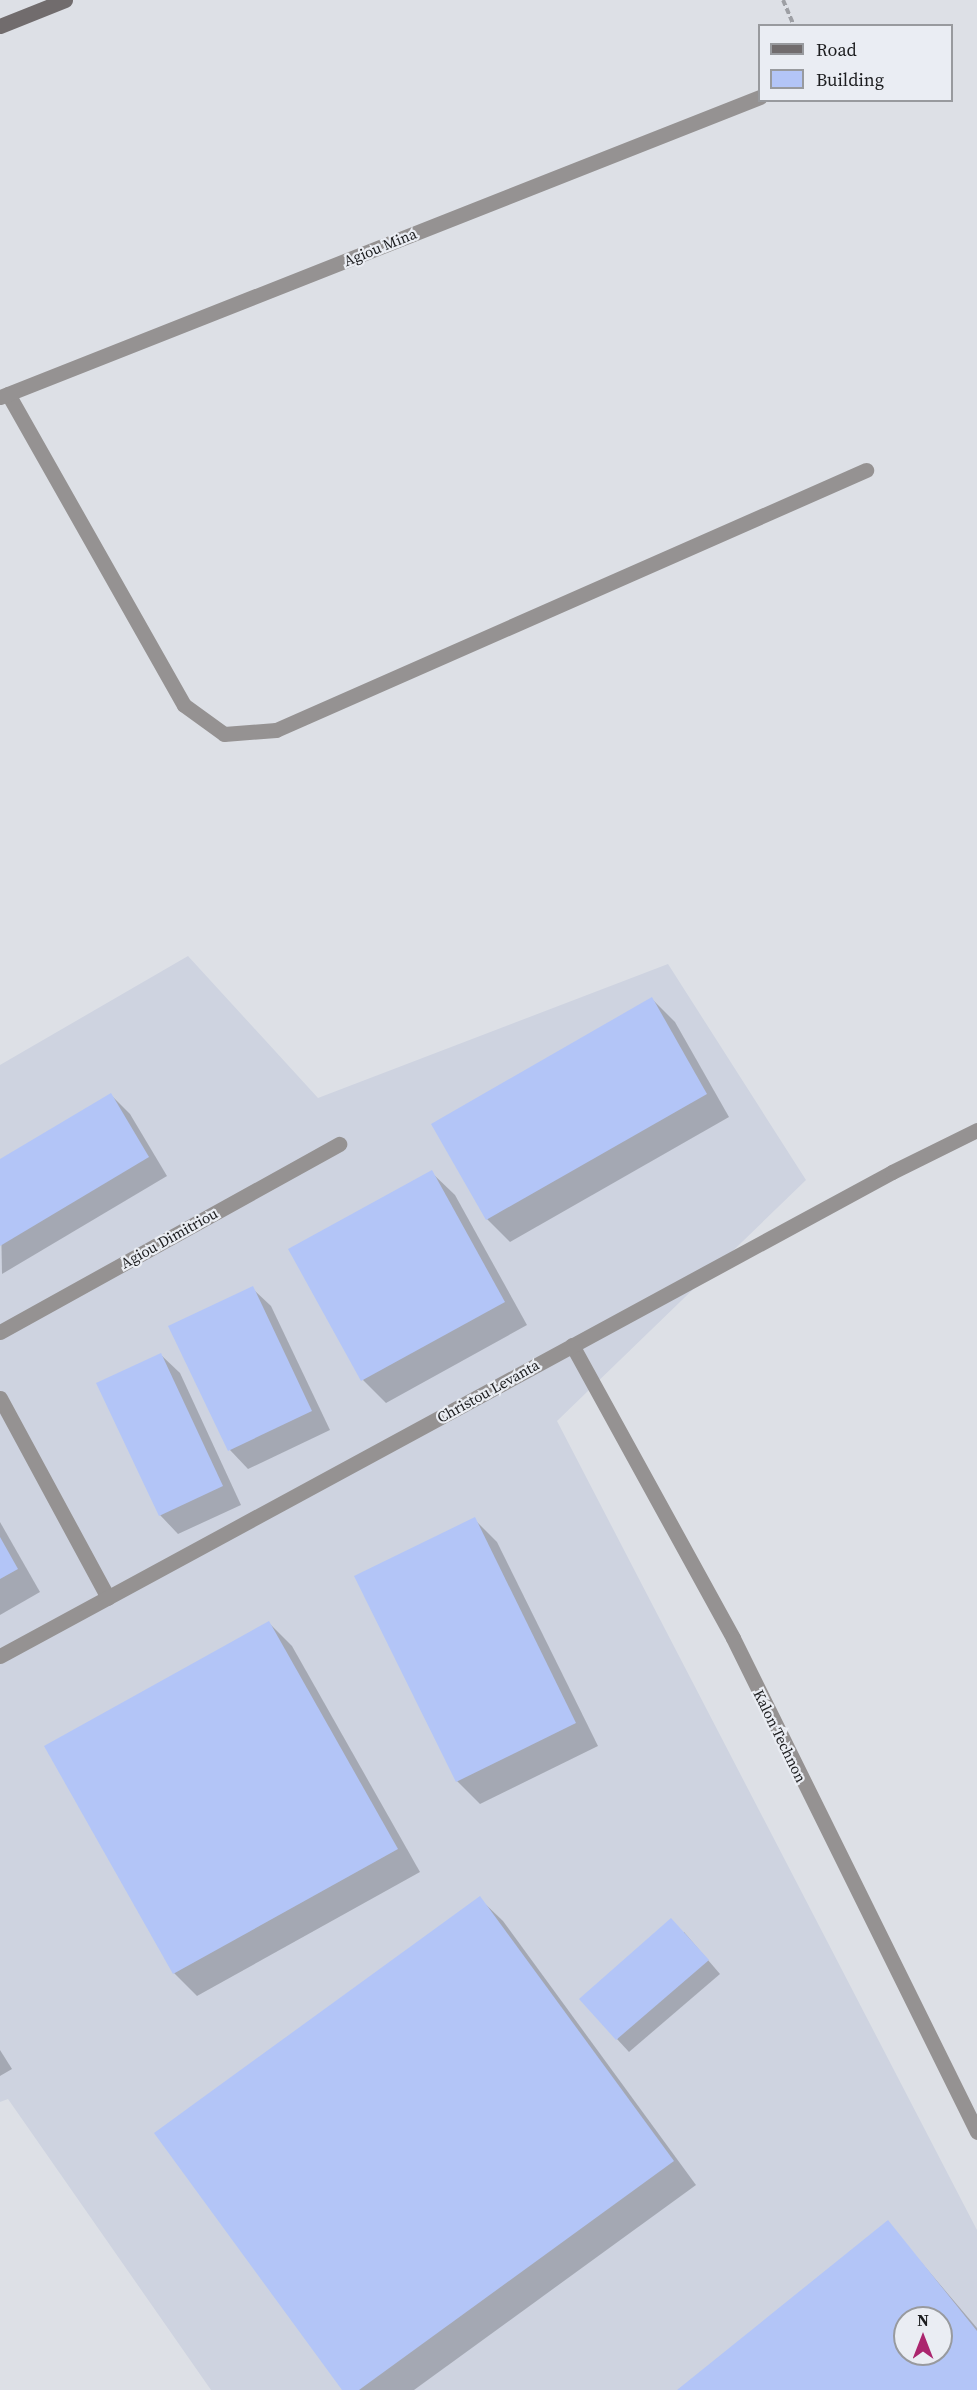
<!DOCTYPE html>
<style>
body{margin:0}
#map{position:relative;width:977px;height:2390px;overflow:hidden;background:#dde0e6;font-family:"Source Serif 4",serif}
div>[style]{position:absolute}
.built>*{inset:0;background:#ced3e0}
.shadow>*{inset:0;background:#0003}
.building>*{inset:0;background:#b3c5f7}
.path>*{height:4px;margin-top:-2px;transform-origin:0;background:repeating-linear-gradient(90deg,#9d9fa4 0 6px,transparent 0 9px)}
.street>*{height:15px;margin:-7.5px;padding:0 7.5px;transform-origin:7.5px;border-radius:7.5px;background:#959292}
.secondary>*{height:15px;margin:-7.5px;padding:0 7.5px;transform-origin:7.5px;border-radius:7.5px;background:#716c6d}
span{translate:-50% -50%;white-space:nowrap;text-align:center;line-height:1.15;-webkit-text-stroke:4.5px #eaedf3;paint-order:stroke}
.street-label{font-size:15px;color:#1c1d1f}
.legend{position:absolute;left:758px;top:24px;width:195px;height:78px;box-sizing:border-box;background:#eaedf3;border:2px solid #989a9e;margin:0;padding:8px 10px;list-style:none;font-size:18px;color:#1c1d1f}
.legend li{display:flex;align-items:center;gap:12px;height:30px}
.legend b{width:30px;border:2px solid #989a9e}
.north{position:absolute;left:893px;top:2306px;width:60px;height:60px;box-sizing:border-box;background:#eaedf3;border:2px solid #989a9e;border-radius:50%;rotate:0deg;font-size:16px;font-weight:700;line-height:24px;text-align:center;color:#1c1d1f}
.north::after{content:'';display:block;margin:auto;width:21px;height:27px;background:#ab266e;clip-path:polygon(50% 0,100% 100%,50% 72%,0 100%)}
</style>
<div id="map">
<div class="built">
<i style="clip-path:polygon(evenodd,188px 956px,318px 1098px,668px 964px,806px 1180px,557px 1421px,977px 2230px,977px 2390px,211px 2390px,8px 2099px,0 2102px,0 1065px,188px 956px,905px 2318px,941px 2318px,941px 2354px,905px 2354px,905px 2318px)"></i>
</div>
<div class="shadow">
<i style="clip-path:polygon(652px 999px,675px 1022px,729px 1117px,510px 1242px,487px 1219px)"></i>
<i style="clip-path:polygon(111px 1095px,130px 1114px,167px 1176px,2px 1274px,0 1161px)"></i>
<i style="clip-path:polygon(431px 1172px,455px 1195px,527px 1325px,386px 1403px,363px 1380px)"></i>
<i style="clip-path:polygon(252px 1288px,271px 1306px,330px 1430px,248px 1469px,230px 1450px,170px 1327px)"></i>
<i style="clip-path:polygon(161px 1355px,180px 1373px,241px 1505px,178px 1534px,160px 1515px)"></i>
<i style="clip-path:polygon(474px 1519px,497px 1542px,598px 1746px,480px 1804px,457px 1781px)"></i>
<i style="clip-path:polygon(0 1522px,40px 1592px,0 1615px)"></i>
<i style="clip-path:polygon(269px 1623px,292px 1646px,420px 1872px,197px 1996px,174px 1973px,46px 1747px)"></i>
<i style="clip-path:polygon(479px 1898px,503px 1921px,696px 2185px,414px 2390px,344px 2390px)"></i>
<i style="clip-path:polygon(684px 1932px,720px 1974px,629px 2052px,617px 2039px)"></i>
<i style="clip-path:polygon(0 2050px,12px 2069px,0 2076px)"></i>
<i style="clip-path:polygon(evenodd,887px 2222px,977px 2328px,977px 2390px,679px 2390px,887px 2222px,905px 2318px,941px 2318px,941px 2354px,905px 2354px,905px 2318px)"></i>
</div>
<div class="building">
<i style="clip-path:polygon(652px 997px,707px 1094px,486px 1220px,431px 1124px)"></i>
<i style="clip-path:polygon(111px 1093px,149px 1157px,0 1246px,0 1159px)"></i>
<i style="clip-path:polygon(432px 1170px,505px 1302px,361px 1381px,288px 1249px)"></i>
<i style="clip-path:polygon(253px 1286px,312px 1411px,228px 1451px,168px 1326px)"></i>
<i style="clip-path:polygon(161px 1353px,223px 1486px,159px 1516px,96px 1383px)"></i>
<i style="clip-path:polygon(475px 1517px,576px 1723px,456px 1782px,354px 1576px)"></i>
<i style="clip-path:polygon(0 1537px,18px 1569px,0 1579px)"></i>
<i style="clip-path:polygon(269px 1621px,398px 1849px,173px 1974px,44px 1746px)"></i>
<i style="clip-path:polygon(480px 1896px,674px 2161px,359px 2390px,342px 2390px,154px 2133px)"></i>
<i style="clip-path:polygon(671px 1918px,709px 1960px,616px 2040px,579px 1999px)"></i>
<i style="clip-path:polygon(evenodd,888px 2220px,977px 2331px,977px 2390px,677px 2390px,888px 2220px,905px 2318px,941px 2318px,941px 2354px,905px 2354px,905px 2318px)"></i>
</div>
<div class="path">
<i style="left:783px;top:0;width:28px;rotate:67deg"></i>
</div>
<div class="street">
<i style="left:8px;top:394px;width:357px;rotate:60.5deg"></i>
<i style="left:184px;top:705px;width:49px;rotate:35.9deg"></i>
<i style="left:224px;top:734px;width:52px;rotate:-4.4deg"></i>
<i style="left:276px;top:730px;width:645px;rotate:-23.78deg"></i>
<i style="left:0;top:397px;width:817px;rotate:-21.54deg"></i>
<i style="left:0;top:1332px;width:388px;rotate:-29deg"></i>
<i style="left:572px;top:1345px;width:334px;rotate:61.2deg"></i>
<i style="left:733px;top:1638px;width:551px;rotate:63.71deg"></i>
<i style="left:0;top:1398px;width:227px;rotate:61.6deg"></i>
<i style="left:0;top:1656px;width:1015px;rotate:-28.48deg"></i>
<i style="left:892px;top:1172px;width:95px;rotate:-26.3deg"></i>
</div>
<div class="secondary">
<i style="left:0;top:26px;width:70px;rotate:-21.8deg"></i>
</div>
<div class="street-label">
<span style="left:380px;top:247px;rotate:-22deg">Agiou Mina</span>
<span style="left:169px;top:1238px;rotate:-29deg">Agiou Dimitriou</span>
<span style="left:488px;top:1391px;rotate:-29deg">Christou Levanta</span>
<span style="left:780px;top:1736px;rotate:64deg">Kalon Technon</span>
</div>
<ul class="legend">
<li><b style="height:8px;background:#716c6d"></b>Road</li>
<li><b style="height:16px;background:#b3c5f7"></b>Building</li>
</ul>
<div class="north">N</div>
</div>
